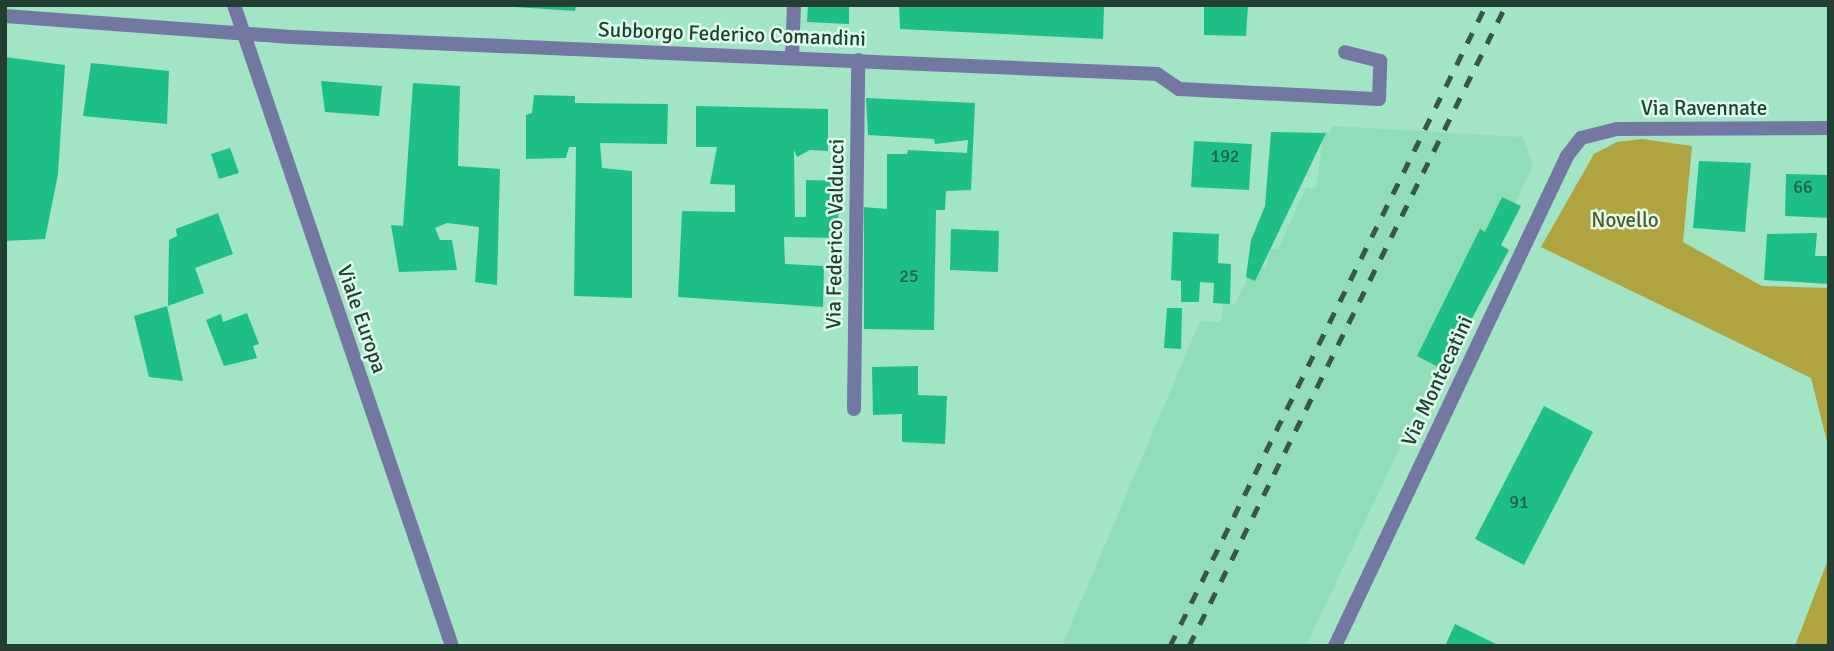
<!DOCTYPE html>
<style>
body{margin:0}
#map{position:relative;width:1834px;height:651px;overflow:hidden;background:#a2e5c4;font-family:Signika,sans-serif}
div>[style]{position:absolute}
.built>*{inset:0;background:#91ddb8}
.green>*{inset:0;background:#b0a441}
.building>*{inset:0;background:#1dbf87}
.street>*{height:14px;margin:-7px;padding:0 7px;transform-origin:7px;border-radius:7px;background:#7577a3}
.rail>*{height:5px;margin-top:-2.5px;transform-origin:0;background:repeating-linear-gradient(90deg,#365848 0 12px,transparent 0 24px)}
span{translate:-50% -50%;white-space:nowrap;text-align:center;line-height:1.15;-webkit-text-stroke:5px #ddfeec;paint-order:stroke}
.number-label{font-size:18px;color:#225f47}
.number-label span{-webkit-text-stroke-width:0}
.street-label{font-size:21px;color:#233f32}
.park-label{font-size:21px;color:#5b5521}
.frame{position:absolute;inset:0;border:7px solid #233f32;pointer-events:none}
</style>
<div id="map">
<div class="built">
<i style="clip-path:polygon(1332px 126px,1523px 137px,1533px 166px,1306px 646px,1062px 646px,1200px 321px,1221px 322px,1223px 303px,1235px 304px,1252px 269px,1267px 268px,1269px 249px,1278px 249px,1306px 188px,1316px 189px,1324px 132px,1330px 133px)"></i>
</div>
<div class="green">
<i style="clip-path:polygon(1642px 139px,1692px 146px,1683px 242px,1762px 286px,1829px 288px,1829px 450px,1811px 378px,1541px 247px,1594px 154px,1617px 142px)"></i>
<i style="clip-path:polygon(1829px 557px,1829px 646px,1795px 646px)"></i>
</div>
<div class="building">
<i style="clip-path:polygon(487px 5px,576px 5px,575px 11px)"></i>
<i style="clip-path:polygon(808px 5px,849px 5px,849px 24px,807px 22px)"></i>
<i style="clip-path:polygon(899px 5px,1104px 5px,1103px 39px,900px 29px)"></i>
<i style="clip-path:polygon(1204px 5px,1248px 5px,1246px 36px,1204px 35px)"></i>
<i style="clip-path:polygon(5px 57px,65px 65px,58px 174px,45px 239px,5px 241px)"></i>
<i style="clip-path:polygon(91px 63px,169px 71px,167px 124px,83px 116px)"></i>
<i style="clip-path:polygon(321px 81px,382px 86px,379px 116px,325px 112px)"></i>
<i style="clip-path:polygon(413px 83px,460px 86px,458px 166px,500px 169px,497px 285px,475px 282px,479px 227px,447px 223px,435px 228px,440px 240px,452px 240px,457px 270px,399px 272px,391px 225px,403px 226px)"></i>
<i style="clip-path:polygon(534px 95px,575px 96px,575px 103px,668px 104px,667px 144px,600px 143px,602px 168px,632px 171px,632px 298px,574px 296px,576px 147px,569px 147px,566px 158px,526px 159px,526px 115px,532px 113px)"></i>
<i style="clip-path:polygon(866px 98px,975px 103px,971px 190px,946px 191px,945px 210px,936px 210px,934px 330px,864px 329px,864px 207px,887px 209px,887px 154px,907px 154px,908px 150px,967px 153px,968px 140px,935px 144px,934px 139px,868px 135px)"></i>
<i style="clip-path:polygon(696px 106px,828px 109px,828px 151px,810px 150px,797px 157px,794px 150px,795px 217px,806px 217px,806px 180px,839px 181px,838px 238px,784px 237px,785px 264px,824px 266px,823px 307px,678px 297px,682px 211px,735px 212px,735px 185px,710px 184px,717px 147px,696px 147px)"></i>
<i style="clip-path:polygon(1271px 132px,1326px 133px,1255px 281px,1246px 277px,1251px 240px,1265px 206px)"></i>
<i style="clip-path:polygon(1194px 141px,1252px 144px,1249px 190px,1191px 187px)"></i>
<i style="clip-path:polygon(230px 148px,239px 173px,219px 179px,211px 154px)"></i>
<i style="clip-path:polygon(1699px 161px,1751px 163px,1745px 232px,1693px 228px)"></i>
<i style="clip-path:polygon(1786px 174px,1829px 175px,1829px 218px,1785px 216px)"></i>
<i style="clip-path:polygon(1502px 197px,1521px 206px,1501px 245px,1509px 250px,1444px 370px,1417px 356px,1480px 229px,1485px 232px)"></i>
<i style="clip-path:polygon(218px 213px,233px 254px,195px 268px,204px 293px,168px 306px,169px 240px,177px 236px,176px 229px)"></i>
<i style="clip-path:polygon(951px 229px,999px 231px,998px 272px,950px 270px)"></i>
<i style="clip-path:polygon(1173px 232px,1219px 234px,1218px 263px,1231px 264px,1230px 304px,1213px 303px,1214px 283px,1200px 282px,1199px 302px,1181px 302px,1181px 281px,1171px 280px)"></i>
<i style="clip-path:polygon(1817px 233px,1815px 256px,1829px 256px,1829px 284px,1764px 280px,1767px 234px)"></i>
<i style="clip-path:polygon(167px 306px,183px 381px,149px 377px,134px 316px)"></i>
<i style="clip-path:polygon(1167px 308px,1182px 308px,1181px 349px,1164px 348px)"></i>
<i style="clip-path:polygon(247px 313px,259px 344px,253px 346px,257px 358px,224px 366px,206px 320px,221px 314px,223px 322px)"></i>
<i style="clip-path:polygon(918px 366px,918px 395px,947px 396px,945px 444px,902px 442px,902px 414px,873px 415px,872px 367px)"></i>
<i style="clip-path:polygon(1544px 406px,1593px 432px,1524px 565px,1475px 539px)"></i>
<i style="clip-path:polygon(1455px 624px,1500px 646px,1445px 646px)"></i>
</div>
<div class="street">
<i style="left:234px;top:5px;width:677px;rotate:71.22deg"></i>
<i style="left:5px;top:16px;width:287px;rotate:4.2deg"></i>
<i style="left:291px;top:37px;width:867px;rotate:2.45deg"></i>
<i style="left:1157px;top:74px;width:27px;rotate:34deg"></i>
<i style="left:1179px;top:89px;width:200px;rotate:2.9deg"></i>
<i style="left:1379px;top:99px;width:38px;rotate:-88deg"></i>
<i style="left:1380px;top:61px;width:36px;rotate:-166deg"></i>
<i style="left:792px;top:57px;width:52px;rotate:-87.8deg"></i>
<i style="left:854px;top:409px;width:349px;rotate:-89.3deg"></i>
<i style="left:1335px;top:646px;width:542px;rotate:-64.66deg"></i>
<i style="left:1567px;top:156px;width:23px;rotate:-52deg"></i>
<i style="left:1581px;top:138px;width:37px;rotate:-14deg"></i>
<i style="left:1617px;top:129px;width:212px;rotate:-0.3deg"></i>
</div>
<div class="rail">
<i style="left:1170px;top:646px;width:715px;rotate:-63.76deg"></i>
<i style="left:1189px;top:646px;width:715px;rotate:-63.69deg"></i>
</div>
<div class="number-label">
<span style="left:1225px;top:156px">192</span>
<span style="left:1803px;top:187px">66</span>
<span style="left:909px;top:276px">25</span>
<span style="left:1519px;top:502px">91</span>
</div>
<div class="street-label">
<span style="left:732px;top:34px;rotate:2deg">Subborgo Federico Comandini</span>
<span style="left:1704px;top:108px">Via Ravennate</span>
<span style="left:835px;top:234px;rotate:-89deg">Via Federico Valducci</span>
<span style="left:362px;top:319px;rotate:71deg">Viale Europa</span>
<span style="left:1437px;top:381px;rotate:-65deg">Via Montecatini</span>
</div>
<div class="park-label">
<span style="left:1625px;top:220px">Novello</span>
</div>
<div class="frame"></div>
</div>
